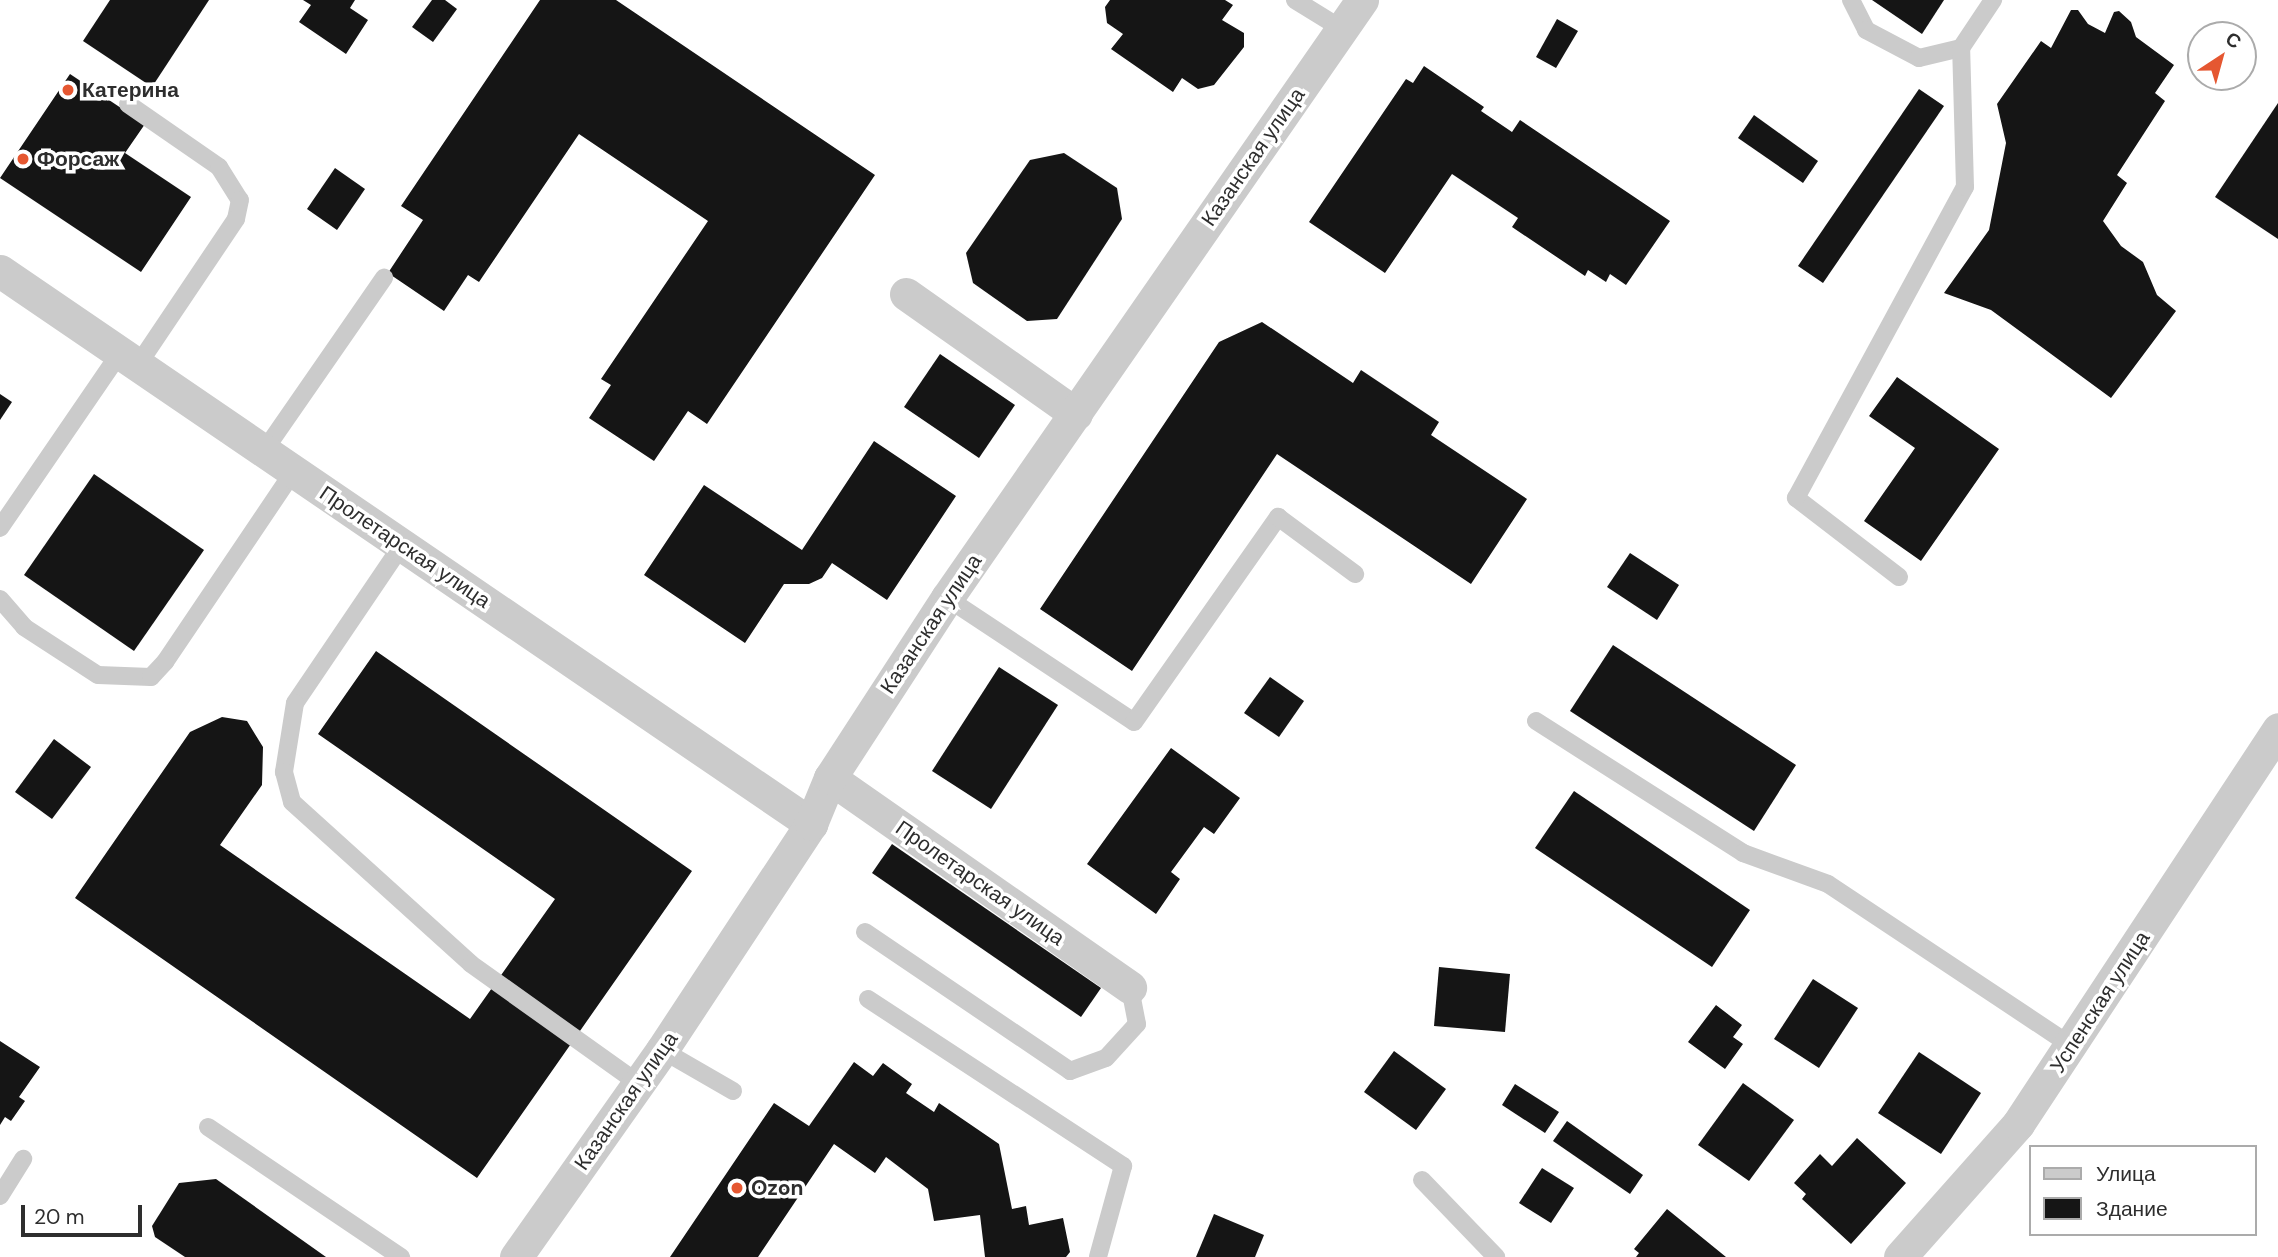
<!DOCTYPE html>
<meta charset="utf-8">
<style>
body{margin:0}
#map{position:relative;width:2278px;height:1257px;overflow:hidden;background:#fff;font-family:"DM Sans",sans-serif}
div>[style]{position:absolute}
.building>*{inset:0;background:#151515}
.service>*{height:18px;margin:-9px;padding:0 9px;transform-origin:9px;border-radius:9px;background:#cbcbcb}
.minor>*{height:33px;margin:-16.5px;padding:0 16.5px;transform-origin:16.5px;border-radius:16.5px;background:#cbcbcb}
.dots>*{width:19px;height:19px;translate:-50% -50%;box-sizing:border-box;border:4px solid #fff;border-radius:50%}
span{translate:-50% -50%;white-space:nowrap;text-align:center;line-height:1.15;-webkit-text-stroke:7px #fff;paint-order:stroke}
.poi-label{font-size:21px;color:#2e2e2e;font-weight:700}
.left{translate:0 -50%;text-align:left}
.street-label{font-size:21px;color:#2e2e2e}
.legend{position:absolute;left:2029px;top:1145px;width:228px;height:91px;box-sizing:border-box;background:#fff;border:2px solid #ababab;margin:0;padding:9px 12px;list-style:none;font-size:21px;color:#2e2e2e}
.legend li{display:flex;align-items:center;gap:14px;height:35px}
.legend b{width:35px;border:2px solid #ababab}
.north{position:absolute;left:2187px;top:21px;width:70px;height:70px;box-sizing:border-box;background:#fff;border:2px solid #ababab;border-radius:50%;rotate:36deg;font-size:19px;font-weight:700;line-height:28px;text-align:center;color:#2e2e2e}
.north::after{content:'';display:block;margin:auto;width:24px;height:32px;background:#e55731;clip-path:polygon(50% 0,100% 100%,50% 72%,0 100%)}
.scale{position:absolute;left:21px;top:1205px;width:121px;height:32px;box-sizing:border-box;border:4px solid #2e2e2e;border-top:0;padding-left:9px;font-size:21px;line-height:24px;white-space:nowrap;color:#2e2e2e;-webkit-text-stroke:5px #fff;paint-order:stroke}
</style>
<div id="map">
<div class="building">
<i style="clip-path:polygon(110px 0,209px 0,152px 87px,83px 41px)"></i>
<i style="clip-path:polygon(303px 0,355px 0,350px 8px,368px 20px,346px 54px,299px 22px,311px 5px)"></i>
<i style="clip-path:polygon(432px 0,445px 0,457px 9px,433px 42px,412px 27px)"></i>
<i style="clip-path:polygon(540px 0,616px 0,875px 175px,707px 424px,688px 411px,654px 461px,589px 418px,611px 385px,601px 379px,708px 221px,579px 134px,479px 282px,468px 275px,444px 311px,388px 273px,423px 220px,401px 206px)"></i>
<i style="clip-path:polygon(1110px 0,1225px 0,1233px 5px,1222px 20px,1244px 33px,1244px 47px,1214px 85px,1198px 89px,1182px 78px,1173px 92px,1111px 49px,1123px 34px,1107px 23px,1105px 7px)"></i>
<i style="clip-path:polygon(1872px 0,1944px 0,1922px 34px)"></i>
<i style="clip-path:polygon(2071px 10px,2078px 10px,2088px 24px,2105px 33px,2114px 12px,2119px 11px,2131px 22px,2136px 37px,2174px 65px,2155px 93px,2165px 101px,2117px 175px,2127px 183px,2103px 221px,2121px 246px,2143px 262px,2157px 295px,2176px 311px,2111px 398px,1991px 310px,1944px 293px,1989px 230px,2006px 143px,1997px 104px,2041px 41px,2051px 48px)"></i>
<i style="clip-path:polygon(1557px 19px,1578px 31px,1556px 68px,1536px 57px)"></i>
<i style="clip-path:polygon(1424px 66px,1484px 107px,1481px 111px,1512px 132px,1520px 120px,1670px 221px,1626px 285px,1610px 274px,1606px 282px,1588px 270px,1585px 276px,1512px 227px,1518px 218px,1452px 174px,1385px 273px,1309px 222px,1406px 79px,1413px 83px)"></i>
<i style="clip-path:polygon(70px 74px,145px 124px,125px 153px,191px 197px,141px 272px,0 178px)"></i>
<i style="clip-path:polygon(1919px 89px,1944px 106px,1823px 283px,1798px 266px)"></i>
<i style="clip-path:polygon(2278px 103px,2278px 239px,2215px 197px)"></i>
<i style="clip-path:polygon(1754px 115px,1818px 161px,1803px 183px,1738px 138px)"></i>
<i style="clip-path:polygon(1064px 153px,1117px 188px,1122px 219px,1057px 319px,1027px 321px,973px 283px,966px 253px,1030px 160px)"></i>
<i style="clip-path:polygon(335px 168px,365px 189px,337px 230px,307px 209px)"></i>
<i style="clip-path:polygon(1262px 322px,1353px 383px,1361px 370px,1439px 422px,1431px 435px,1527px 499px,1471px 584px,1277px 454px,1132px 671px,1040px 609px,1219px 342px)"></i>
<i style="clip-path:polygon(940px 354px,1015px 405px,979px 458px,904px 407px)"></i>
<i style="clip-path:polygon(1897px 377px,1999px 449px,1921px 561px,1864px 521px,1915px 448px,1869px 416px)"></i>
<i style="clip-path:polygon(0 394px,12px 402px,0 420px)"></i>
<i style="clip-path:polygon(874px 441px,956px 496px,887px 600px,832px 563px,822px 578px,809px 584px,784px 584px,745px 643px,644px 575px,704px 485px,802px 550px)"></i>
<i style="clip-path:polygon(94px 474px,204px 550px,134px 651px,24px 575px)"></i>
<i style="clip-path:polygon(1630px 553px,1679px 585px,1657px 620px,1607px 587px)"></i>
<i style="clip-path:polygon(1613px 645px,1796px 765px,1754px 831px,1570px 711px)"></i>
<i style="clip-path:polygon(376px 651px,692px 871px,477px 1178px,75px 898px,190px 732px,222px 717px,247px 721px,263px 747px,262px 785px,220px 845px,470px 1019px,555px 899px,318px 734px)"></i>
<i style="clip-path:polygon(999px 667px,1058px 705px,991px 809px,932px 771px)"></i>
<i style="clip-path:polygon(1270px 677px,1304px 701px,1279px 737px,1244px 713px)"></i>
<i style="clip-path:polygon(54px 739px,91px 767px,52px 819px,15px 792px)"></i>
<i style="clip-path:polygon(1171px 748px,1240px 798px,1214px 834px,1204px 827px,1171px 872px,1180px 879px,1156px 914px,1087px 864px)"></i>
<i style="clip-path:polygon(1574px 791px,1750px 910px,1712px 967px,1535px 848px)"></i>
<i style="clip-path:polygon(892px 844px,1101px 988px,1081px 1017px,872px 873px)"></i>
<i style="clip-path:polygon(1439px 967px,1510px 974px,1505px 1032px,1434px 1026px)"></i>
<i style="clip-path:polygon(1813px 979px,1858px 1008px,1819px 1068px,1774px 1039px)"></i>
<i style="clip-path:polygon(1716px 1005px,1742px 1025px,1733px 1037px,1743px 1044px,1725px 1069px,1688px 1042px)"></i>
<i style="clip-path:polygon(0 1041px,40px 1067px,19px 1097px,25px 1101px,11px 1121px,5px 1117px,0 1125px)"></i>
<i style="clip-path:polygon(1394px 1051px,1446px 1089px,1416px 1130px,1364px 1092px)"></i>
<i style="clip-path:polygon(1919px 1052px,1981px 1093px,1941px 1154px,1878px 1113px)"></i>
<i style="clip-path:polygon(854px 1062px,873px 1076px,883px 1063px,912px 1084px,906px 1093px,934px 1112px,939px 1103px,999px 1144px,1012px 1209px,1026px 1206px,1029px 1225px,1063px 1218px,1070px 1252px,1066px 1257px,985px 1257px,980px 1215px,934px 1221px,928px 1189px,886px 1157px,875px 1173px,834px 1144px,758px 1257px,670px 1257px,774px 1103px,809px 1126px)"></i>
<i style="clip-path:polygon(1743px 1083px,1794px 1120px,1749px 1181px,1698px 1145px)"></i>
<i style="clip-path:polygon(1515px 1084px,1559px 1112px,1545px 1133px,1502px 1105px)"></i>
<i style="clip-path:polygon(1567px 1121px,1643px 1175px,1630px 1194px,1553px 1141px)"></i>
<i style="clip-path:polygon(1857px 1138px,1906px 1183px,1851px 1244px,1802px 1199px,1806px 1194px,1794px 1183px,1820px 1154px,1832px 1166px)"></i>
<i style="clip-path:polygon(1542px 1168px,1574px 1188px,1551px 1223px,1519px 1203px)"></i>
<i style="clip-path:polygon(216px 1179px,326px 1257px,185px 1257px,155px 1237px,152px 1226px,179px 1183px)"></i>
<i style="clip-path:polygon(1667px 1209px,1726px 1257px,1636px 1257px,1639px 1253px,1634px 1249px)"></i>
<i style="clip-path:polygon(1214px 1214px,1264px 1235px,1255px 1257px,1196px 1257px)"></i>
</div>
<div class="service">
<i style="left:1295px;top:0;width:55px;rotate:31.7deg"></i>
<i style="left:1851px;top:0;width:34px;rotate:63deg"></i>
<i style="left:1866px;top:30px;width:60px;rotate:27.8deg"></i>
<i style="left:1919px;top:58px;width:43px;rotate:-13.4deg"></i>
<i style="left:1961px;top:48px;width:58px;rotate:-56.3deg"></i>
<i style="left:128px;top:104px;width:111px;rotate:34.7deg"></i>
<i style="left:219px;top:167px;width:39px;rotate:58deg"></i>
<i style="left:240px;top:200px;width:19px;rotate:102deg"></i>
<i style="left:236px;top:219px;width:176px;rotate:123.9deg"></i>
<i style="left:264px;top:451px;width:211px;rotate:-55.3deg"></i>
<i style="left:0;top:528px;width:212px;rotate:-55.6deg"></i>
<i style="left:402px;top:545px;width:191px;rotate:124.1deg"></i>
<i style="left:295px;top:703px;width:70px;rotate:99.1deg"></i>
<i style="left:284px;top:772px;width:31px;rotate:75deg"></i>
<i style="left:292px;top:802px;width:241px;rotate:42.1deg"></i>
<i style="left:471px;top:964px;width:206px;rotate:35.5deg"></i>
<i style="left:1899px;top:577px;width:130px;rotate:-142.5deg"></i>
<i style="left:1796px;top:498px;width:354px;rotate:-61.5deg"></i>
<i style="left:1965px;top:187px;width:139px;rotate:-91.6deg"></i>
<i style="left:947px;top:598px;width:224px;rotate:33.5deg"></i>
<i style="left:1134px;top:722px;width:251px;rotate:-54.9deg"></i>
<i style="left:1278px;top:517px;width:96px;rotate:36.5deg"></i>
<i style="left:0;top:599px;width:37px;rotate:49deg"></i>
<i style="left:24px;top:627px;width:88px;rotate:33deg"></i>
<i style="left:98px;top:675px;width:53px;rotate:2.2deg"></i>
<i style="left:151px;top:677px;width:21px;rotate:-47deg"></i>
<i style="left:165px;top:662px;width:230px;rotate:-56deg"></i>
<i style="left:1536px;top:721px;width:246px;rotate:32.5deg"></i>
<i style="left:1743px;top:853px;width:90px;rotate:20deg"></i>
<i style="left:1828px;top:884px;width:293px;rotate:33.6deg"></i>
<i style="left:865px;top:932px;width:248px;rotate:34.1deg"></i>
<i style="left:1070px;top:1071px;width:38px;rotate:-20deg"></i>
<i style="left:1106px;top:1058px;width:46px;rotate:-47.6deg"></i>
<i style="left:1137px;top:1024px;width:38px;rotate:-101deg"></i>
<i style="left:868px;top:999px;width:305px;rotate:33.2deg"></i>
<i style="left:1123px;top:1166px;width:94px;rotate:105.4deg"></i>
<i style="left:662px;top:1050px;width:82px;rotate:30deg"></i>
<i style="left:208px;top:1127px;width:233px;rotate:34deg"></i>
<i style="left:1422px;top:1180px;width:107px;rotate:46.1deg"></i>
<i style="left:0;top:1196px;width:44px;rotate:-58.1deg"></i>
</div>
<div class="minor">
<i style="left:0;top:271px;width:982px;rotate:34.29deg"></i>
<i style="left:906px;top:294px;width:208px;rotate:35.2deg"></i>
<i style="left:830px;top:778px;width:366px;rotate:34.9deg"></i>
<i style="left:516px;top:1257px;width:253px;rotate:-54.8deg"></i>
<i style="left:662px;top:1050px;width:271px;rotate:-56.6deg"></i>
<i style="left:811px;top:824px;width:50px;rotate:-67.6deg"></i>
<i style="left:830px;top:778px;width:215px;rotate:-57deg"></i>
<i style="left:947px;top:598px;width:728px;rotate:-55.24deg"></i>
<i style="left:1900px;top:1257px;width:178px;rotate:-48.4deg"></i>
<i style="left:2018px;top:1124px;width:473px;rotate:-56.6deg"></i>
</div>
<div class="dots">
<i style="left:68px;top:90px;background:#e55731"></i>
<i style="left:23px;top:159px;background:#e55731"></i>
<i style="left:737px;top:1188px;background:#e55731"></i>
</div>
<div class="poi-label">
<span class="left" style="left:82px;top:90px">Катерина</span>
<span class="left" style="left:37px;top:159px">Форсаж</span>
<span class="left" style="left:751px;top:1188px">Ozon</span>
</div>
<div class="street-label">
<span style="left:1253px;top:157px;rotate:-55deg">Казанская улица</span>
<span style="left:405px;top:547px;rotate:34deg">Пролетарская улица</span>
<span style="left:931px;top:624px;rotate:-56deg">Казанская улица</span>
<span style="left:980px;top:883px;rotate:35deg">Пролетарская улица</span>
<span style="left:2100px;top:1002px;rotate:-57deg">Успенская улица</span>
<span style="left:626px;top:1101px;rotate:-55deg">Казанская улица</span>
</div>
<ul class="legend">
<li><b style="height:9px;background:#cbcbcb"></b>Улица</li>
<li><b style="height:19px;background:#151515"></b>Здание</li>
</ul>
<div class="north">С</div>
<div class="scale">20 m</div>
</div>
